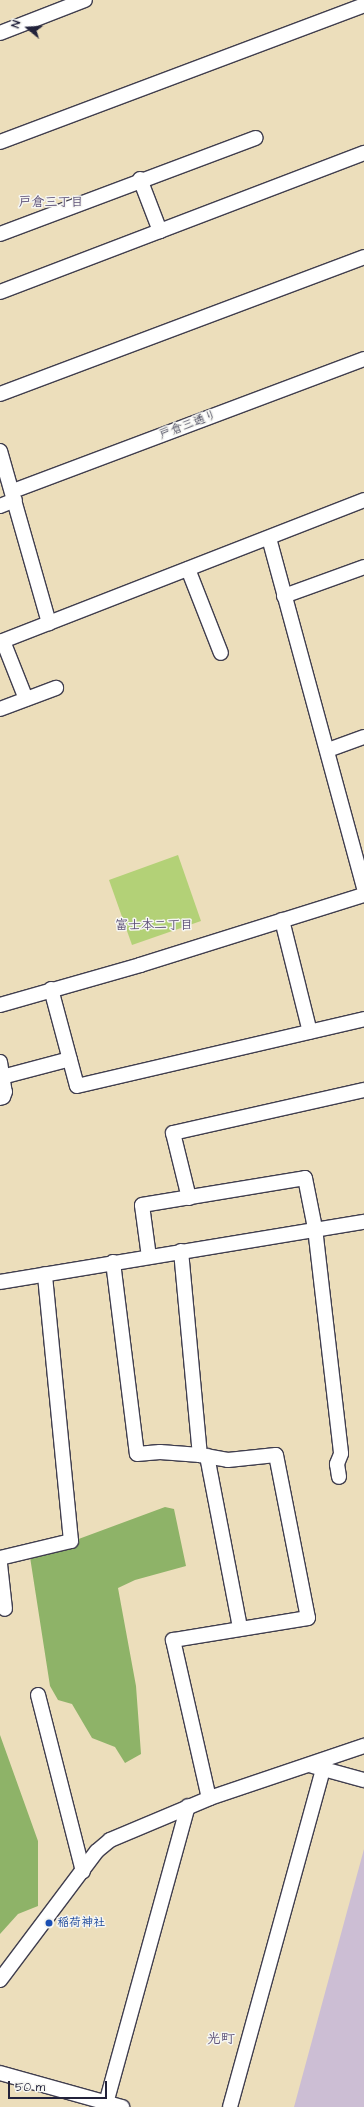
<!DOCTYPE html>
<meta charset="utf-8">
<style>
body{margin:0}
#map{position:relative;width:364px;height:2107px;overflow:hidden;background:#ecdebb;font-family:"Architects Daughter","Klee One",sans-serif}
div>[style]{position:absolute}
.industrial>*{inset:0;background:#ccbed4}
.green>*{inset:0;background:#b3d177}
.forest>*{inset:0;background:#8eb368}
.roads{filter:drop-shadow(1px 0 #403e4e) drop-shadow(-1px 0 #403e4e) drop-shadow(0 1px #403e4e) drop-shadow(0 -1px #403e4e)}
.minor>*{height:14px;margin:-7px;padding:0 7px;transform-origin:7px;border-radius:7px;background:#fff}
.dots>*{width:11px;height:11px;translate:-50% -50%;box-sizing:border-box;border:2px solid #f6f6f2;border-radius:50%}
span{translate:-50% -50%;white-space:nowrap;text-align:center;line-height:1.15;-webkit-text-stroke:3px #f6f6f2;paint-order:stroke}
.street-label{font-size:12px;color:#22223b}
.transit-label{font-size:12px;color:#164399;font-weight:700}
.left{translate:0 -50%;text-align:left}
.neighbourhood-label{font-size:13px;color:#5d5178;font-weight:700}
.quarter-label{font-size:14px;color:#5d5178;font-weight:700}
.north{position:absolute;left:8px;top:8px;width:40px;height:40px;-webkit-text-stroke:3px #f6f6f2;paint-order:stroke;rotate:288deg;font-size:11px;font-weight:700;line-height:16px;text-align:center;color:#22223b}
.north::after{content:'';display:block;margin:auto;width:14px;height:18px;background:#22223b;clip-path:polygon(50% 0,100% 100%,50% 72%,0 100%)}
.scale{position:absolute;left:8px;top:2081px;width:99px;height:18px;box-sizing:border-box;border:2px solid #22223b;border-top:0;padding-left:5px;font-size:12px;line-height:14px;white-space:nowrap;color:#22223b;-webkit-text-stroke:3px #f6f6f2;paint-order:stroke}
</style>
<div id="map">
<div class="industrial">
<i style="clip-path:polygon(364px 1849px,364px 2107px,294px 2107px)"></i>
</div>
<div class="green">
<i style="clip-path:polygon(178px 855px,201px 921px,132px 945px,109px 880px)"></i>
</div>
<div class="forest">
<i style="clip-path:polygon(165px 1507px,174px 1509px,186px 1566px,135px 1580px,118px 1588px,136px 1686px,141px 1754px,125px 1763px,115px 1747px,92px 1738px,72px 1704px,58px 1700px,50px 1686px,30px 1557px)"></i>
<i style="clip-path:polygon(0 1735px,38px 1841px,38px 1906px,18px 1914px,0 1934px)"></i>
</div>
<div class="roads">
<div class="minor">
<i style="left:0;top:33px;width:91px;rotate:-21.2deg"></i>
<i style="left:0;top:142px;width:389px;rotate:-20.6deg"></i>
<i style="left:140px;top:179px;width:56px;rotate:69deg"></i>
<i style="left:0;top:234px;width:273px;rotate:-20.6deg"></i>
<i style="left:0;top:292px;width:390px;rotate:-20.9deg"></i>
<i style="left:0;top:394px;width:389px;rotate:-20.6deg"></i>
<i style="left:0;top:451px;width:179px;rotate:74.1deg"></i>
<i style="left:13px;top:491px;width:375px;rotate:-20.6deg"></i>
<i style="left:0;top:506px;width:16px;rotate:-22deg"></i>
<i style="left:269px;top:538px;width:363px;rotate:74.8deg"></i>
<i style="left:188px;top:569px;width:90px;rotate:68.6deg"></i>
<i style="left:284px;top:596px;width:85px;rotate:-19.9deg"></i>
<i style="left:3px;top:641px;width:62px;rotate:68.4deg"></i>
<i style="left:0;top:642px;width:391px;rotate:-21.3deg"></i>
<i style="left:0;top:709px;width:60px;rotate:-20.6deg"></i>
<i style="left:328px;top:750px;width:38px;rotate:-20deg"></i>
<i style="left:282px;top:920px;width:115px;rotate:76deg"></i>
<i style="left:51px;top:989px;width:100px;rotate:75deg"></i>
<i style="left:77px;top:1086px;width:295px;rotate:-13.1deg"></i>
<i style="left:0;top:1005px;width:146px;rotate:-15.9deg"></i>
<i style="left:140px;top:965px;width:235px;rotate:-17.4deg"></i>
<i style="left:0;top:1062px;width:30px;rotate:81deg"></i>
<i style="left:5px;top:1092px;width:5px;rotate:112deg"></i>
<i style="left:3px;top:1097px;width:3px;rotate:162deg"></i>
<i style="left:2px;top:1077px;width:70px;rotate:-14.8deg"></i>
<i style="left:189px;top:1198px;width:67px;rotate:-103.8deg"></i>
<i style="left:173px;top:1133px;width:196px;rotate:-12.7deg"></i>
<i style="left:181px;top:1251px;width:205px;rotate:84.7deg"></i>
<i style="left:149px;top:1257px;width:52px;rotate:-97.7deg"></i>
<i style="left:142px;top:1205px;width:165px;rotate:-9.4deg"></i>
<i style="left:305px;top:1178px;width:51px;rotate:78.7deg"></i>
<i style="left:315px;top:1228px;width:227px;rotate:83.4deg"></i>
<i style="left:341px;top:1454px;width:11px;rotate:112deg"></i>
<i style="left:337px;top:1464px;width:13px;rotate:81deg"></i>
<i style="left:113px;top:1262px;width:193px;rotate:82.9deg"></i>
<i style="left:137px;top:1454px;width:23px;rotate:-5deg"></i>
<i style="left:160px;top:1452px;width:40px;rotate:4.3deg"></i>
<i style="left:200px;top:1455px;width:28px;rotate:10deg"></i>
<i style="left:228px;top:1460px;width:48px;rotate:-5.9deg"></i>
<i style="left:276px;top:1455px;width:166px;rotate:78.9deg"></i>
<i style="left:308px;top:1618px;width:137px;rotate:170.7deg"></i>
<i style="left:173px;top:1640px;width:162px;rotate:77.2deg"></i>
<i style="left:0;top:1282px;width:369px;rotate:-9.4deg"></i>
<i style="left:207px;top:1456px;width:175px;rotate:79.1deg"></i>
<i style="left:0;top:1558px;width:73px;rotate:-13.5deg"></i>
<i style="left:71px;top:1541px;width:268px;rotate:-95.6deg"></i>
<i style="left:0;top:1564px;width:45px;rotate:83.7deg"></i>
<i style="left:38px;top:1695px;width:182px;rotate:75.7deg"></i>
<i style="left:313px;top:1766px;width:53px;rotate:15.4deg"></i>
<i style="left:0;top:1980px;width:161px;rotate:-53.1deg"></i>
<i style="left:97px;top:1851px;width:17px;rotate:-40deg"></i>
<i style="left:110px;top:1840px;width:108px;rotate:-22.8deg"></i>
<i style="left:210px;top:1798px;width:163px;rotate:-18.7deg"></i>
<i style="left:0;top:2073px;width:127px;rotate:15.6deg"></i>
<i style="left:105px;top:2107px;width:312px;rotate:-74.6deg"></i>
<i style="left:230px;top:2107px;width:351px;rotate:-74.6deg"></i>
</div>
</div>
<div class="dots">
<i style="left:49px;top:1923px;background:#1a4fb4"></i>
</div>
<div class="street-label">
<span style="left:188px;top:425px;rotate:-21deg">戸倉三通り</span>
</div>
<div class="transit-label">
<span class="left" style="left:57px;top:1923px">稲荷神社</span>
</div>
<div class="neighbourhood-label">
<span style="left:51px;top:202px">戸倉三丁目</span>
<span style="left:154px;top:925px">富士本二丁目</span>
</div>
<div class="quarter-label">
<span style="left:221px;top:2039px">光町</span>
</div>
<div class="north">N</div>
<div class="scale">50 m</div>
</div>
